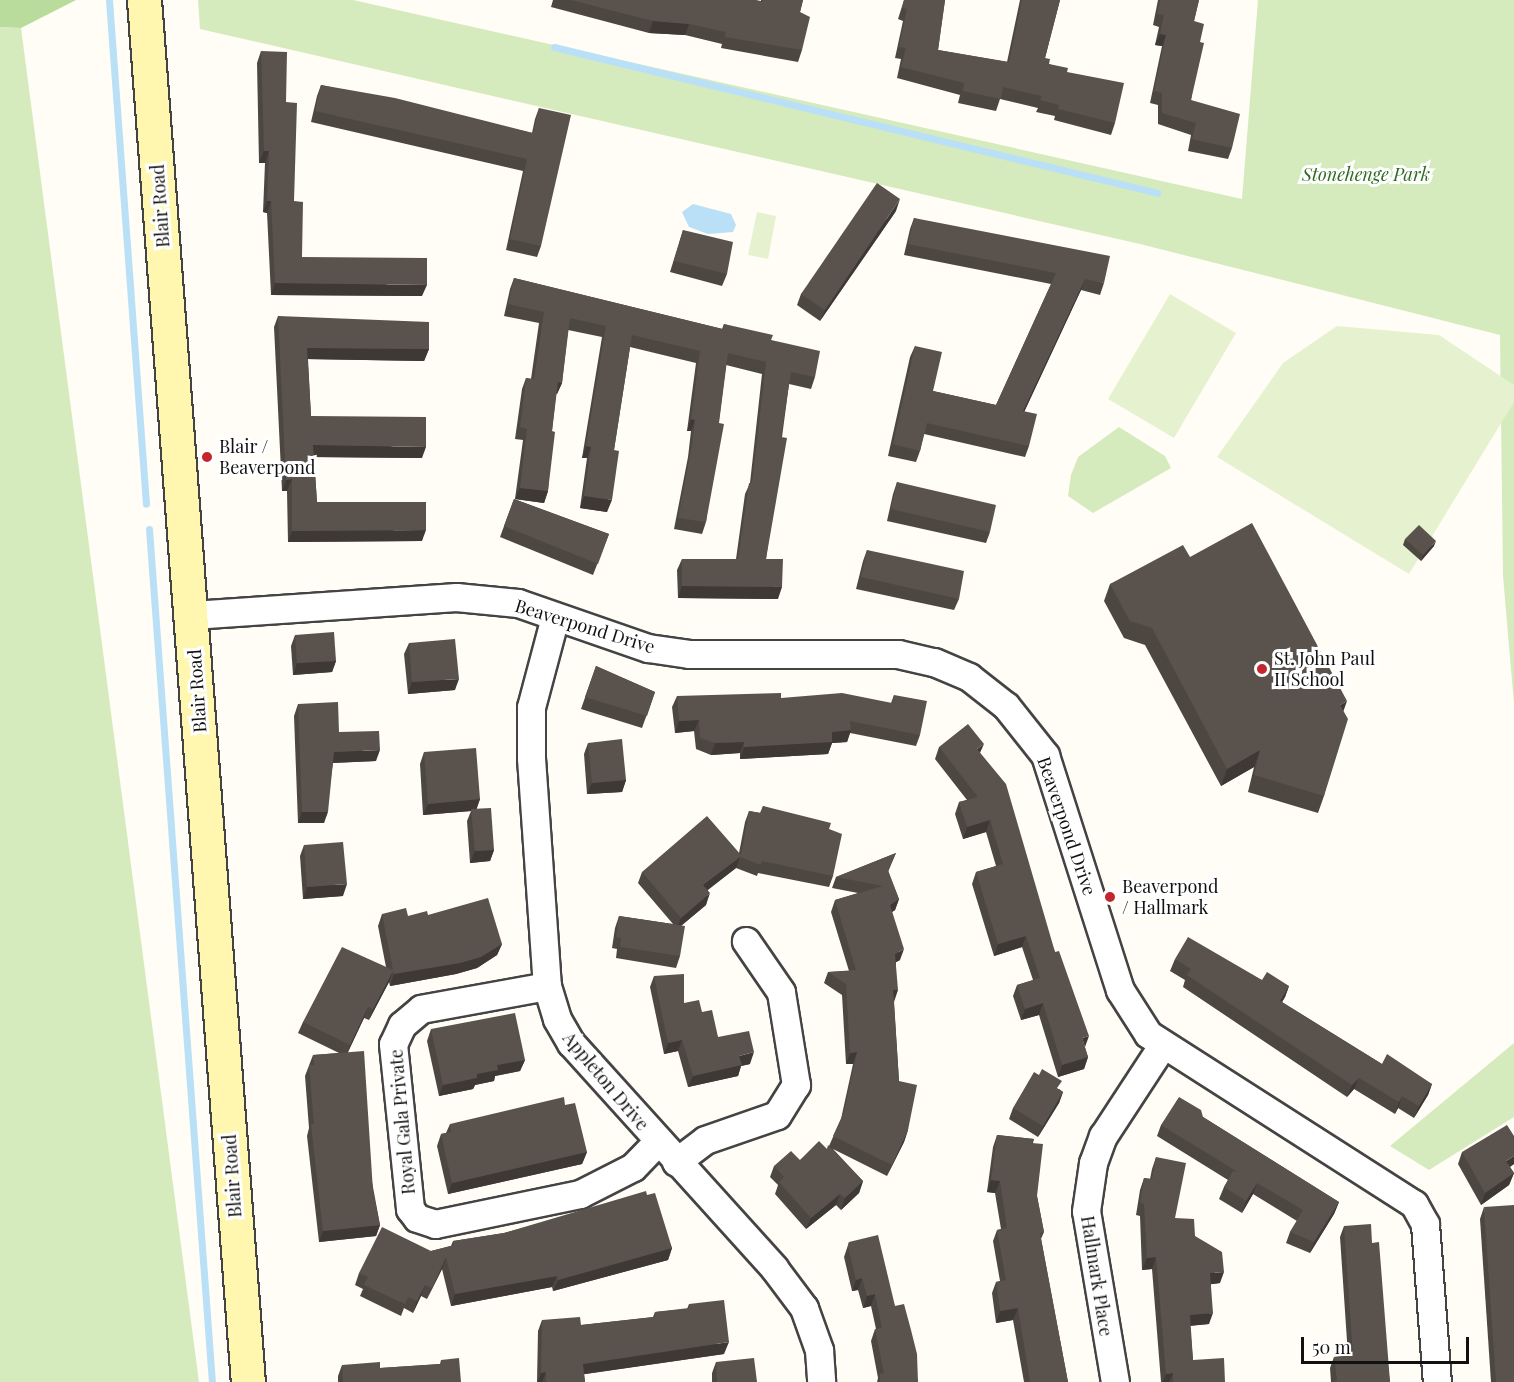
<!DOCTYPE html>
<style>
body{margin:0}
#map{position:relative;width:1514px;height:1382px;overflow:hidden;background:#fffdf5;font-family:"Playfair Display",serif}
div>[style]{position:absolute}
.green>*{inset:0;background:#d5ebbd}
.forest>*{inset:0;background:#b9dc9c}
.pitch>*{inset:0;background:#e6f2cf}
.water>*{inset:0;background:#b9e0f7}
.stream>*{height:7px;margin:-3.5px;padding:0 3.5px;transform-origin:3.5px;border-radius:3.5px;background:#b9e0f7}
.roads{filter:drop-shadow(2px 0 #444) drop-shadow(-2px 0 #444) drop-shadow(0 2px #444) drop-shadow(0 -2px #444)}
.street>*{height:27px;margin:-13.5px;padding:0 13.5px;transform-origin:13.5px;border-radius:13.5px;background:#fff}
.secondary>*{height:33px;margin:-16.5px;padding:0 16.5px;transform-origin:16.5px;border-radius:16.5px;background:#fff6b0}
.wall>*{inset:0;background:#4d4742}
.shaded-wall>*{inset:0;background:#3f3936}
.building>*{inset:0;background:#5a524d}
.dots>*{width:16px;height:16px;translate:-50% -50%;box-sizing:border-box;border:3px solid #fff;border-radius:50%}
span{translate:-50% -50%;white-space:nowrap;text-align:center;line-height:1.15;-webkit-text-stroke:6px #fff;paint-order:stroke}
.park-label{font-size:18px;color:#2f6b1f;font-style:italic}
.street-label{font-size:18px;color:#111}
.poi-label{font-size:18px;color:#111}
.left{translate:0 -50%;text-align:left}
.scale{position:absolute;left:1301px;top:1337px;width:168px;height:27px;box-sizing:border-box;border:3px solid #111;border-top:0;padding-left:8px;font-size:18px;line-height:21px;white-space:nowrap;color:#111;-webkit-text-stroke:4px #fff;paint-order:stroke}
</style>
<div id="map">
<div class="green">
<i style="clip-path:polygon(198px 0,353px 0,1242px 199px,1258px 0,1514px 0,1514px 704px,1503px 576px,1500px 335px,1140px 244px,200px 29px)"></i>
<i style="clip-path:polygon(0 27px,21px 28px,199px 1382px,0 1382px)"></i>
<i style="clip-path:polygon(1119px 427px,1165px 456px,1171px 468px,1093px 513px,1068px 496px,1071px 475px,1078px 457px)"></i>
<i style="clip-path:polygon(1514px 1043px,1514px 1117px,1429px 1170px,1390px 1146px)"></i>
</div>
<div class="forest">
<i style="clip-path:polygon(0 0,76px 0,21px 28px,0 27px)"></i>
</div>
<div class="pitch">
<i style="clip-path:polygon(757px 212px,776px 216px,768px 259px,748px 255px)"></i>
<i style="clip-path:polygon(1170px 294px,1236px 333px,1174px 438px,1108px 399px)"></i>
<i style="clip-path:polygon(1337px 326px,1439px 335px,1514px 385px,1514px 402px,1409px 574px,1217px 457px,1283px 363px)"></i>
</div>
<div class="water">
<i style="clip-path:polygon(693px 204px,731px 214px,736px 225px,733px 232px,708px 234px,689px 227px,682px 212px)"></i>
</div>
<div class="stream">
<i style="left:109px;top:0;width:505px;rotate:85.8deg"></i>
<i style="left:554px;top:47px;width:621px;rotate:13.59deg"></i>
<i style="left:149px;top:529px;width:855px;rotate:85.78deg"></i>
</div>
<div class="roads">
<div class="street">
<i style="left:192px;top:615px;width:265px;rotate:-3.9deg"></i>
<i style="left:456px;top:597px;width:62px;rotate:5.5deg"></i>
<i style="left:518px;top:603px;width:138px;rotate:19.1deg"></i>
<i style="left:648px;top:648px;width:41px;rotate:8.3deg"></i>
<i style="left:689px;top:654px;width:209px"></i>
<i style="left:898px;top:654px;width:37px;rotate:13deg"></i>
<i style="left:934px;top:662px;width:38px;rotate:23deg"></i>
<i style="left:969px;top:677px;width:47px;rotate:38.1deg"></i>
<i style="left:1006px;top:706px;width:63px;rotate:51.5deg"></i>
<i style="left:1045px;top:755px;width:247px;rotate:72.3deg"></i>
<i style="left:1120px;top:990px;width:52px;rotate:57.5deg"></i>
<i style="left:1148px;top:1034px;width:316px;rotate:32.6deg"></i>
<i style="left:1414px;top:1204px;width:23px;rotate:61deg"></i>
<i style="left:1425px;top:1224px;width:158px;rotate:85.7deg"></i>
<i style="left:555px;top:617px;width:93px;rotate:104.9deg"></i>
<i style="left:531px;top:707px;width:51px;rotate:90deg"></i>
<i style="left:531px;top:758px;width:229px;rotate:86deg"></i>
<i style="left:547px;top:986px;width:34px;rotate:73deg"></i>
<i style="left:557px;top:1019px;width:28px;rotate:60deg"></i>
<i style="left:571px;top:1043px;width:303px;rotate:47.9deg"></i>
<i style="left:774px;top:1268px;width:50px;rotate:53.1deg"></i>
<i style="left:804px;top:1308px;width:45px;rotate:70.3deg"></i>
<i style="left:819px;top:1350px;width:32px;rotate:86deg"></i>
<i style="left:547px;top:986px;width:128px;rotate:169.7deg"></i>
<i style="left:421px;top:1009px;width:25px;rotate:140deg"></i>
<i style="left:402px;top:1025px;width:21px;rotate:115deg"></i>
<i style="left:393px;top:1044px;width:166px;rotate:84.1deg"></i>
<i style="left:410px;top:1209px;width:11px;rotate:52deg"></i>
<i style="left:417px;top:1218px;width:19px;rotate:18deg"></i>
<i style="left:435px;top:1224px;width:148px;rotate:-11.7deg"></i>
<i style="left:580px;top:1194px;width:59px;rotate:-27deg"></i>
<i style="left:633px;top:1167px;width:35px;rotate:-46deg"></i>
<i style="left:676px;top:1162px;width:36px;rotate:-37deg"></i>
<i style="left:705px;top:1140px;width:76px;rotate:-19.1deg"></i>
<i style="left:777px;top:1115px;width:36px;rotate:-58deg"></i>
<i style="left:796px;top:1085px;width:94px;rotate:-99.2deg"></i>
<i style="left:781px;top:992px;width:62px;rotate:-124.5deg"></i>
<i style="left:1115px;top:1382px;width:173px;rotate:-99.6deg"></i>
<i style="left:1086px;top:1211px;width:49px;rotate:-81.7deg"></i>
<i style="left:1093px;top:1163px;width:29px;rotate:-70deg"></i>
<i style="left:1103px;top:1136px;width:108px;rotate:-56.8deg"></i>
</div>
<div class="secondary">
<i style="left:144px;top:0;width:1386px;rotate:85.7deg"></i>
</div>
</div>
<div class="wall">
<i style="clip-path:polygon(553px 0,755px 0,761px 1px,761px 0,803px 0,800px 12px,802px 50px,798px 62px,721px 48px,722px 44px,685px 35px,649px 33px,551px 7px)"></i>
<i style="clip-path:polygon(904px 0,945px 0,938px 50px,1007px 62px,1020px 0,1060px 0,1045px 58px,1049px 64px,1067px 72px,1115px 123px,1111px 135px,1054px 120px,1055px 116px,1036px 112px,1038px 108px,1000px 99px,996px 111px,958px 103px,960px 95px,897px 78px,901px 59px,895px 58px,903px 21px,898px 19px)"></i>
<i style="clip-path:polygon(1158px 0,1199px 0,1194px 21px,1200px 42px,1191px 100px,1232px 148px,1228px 159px,1188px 151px,1191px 135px,1158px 124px,1158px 105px,1150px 103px,1162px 46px,1155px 45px,1159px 27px,1153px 25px)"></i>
<i style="clip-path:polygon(261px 51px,286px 102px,294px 201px,302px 257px,422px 296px,271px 295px,267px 213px,263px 212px,265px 163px,259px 163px,257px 63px)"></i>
<i style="clip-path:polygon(321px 85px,532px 133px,535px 119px,539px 108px,541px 246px,537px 257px,506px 250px,523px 171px,311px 122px,317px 96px)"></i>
<i style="clip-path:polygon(896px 211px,820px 321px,797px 305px,801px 294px)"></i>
<i style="clip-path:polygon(914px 218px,1104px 283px,1100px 295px,1081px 290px,1024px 412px,1029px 446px,1025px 457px,924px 434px,920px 451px,916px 462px,888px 456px,910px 357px,915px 346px,933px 391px,996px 405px,1051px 284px,904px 255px,910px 229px)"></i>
<i style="clip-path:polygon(683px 230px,727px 274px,722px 286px,670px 272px)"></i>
<i style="clip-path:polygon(514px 278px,722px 329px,724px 324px,771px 340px,815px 377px,811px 389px,789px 384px,766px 559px,778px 599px,678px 598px,677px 570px,682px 559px,736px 559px,745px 494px,750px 483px,762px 374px,726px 365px,706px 522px,702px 534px,674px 529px,688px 457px,691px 431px,687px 431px,696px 363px,630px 347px,614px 450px,607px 512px,580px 508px,587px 458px,582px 458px,602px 337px,568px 330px,562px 383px,557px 394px,556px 394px,552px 431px,548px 491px,544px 503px,515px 499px,523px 440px,515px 439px,522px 389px,526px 378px,531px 379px,539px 323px,504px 316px,510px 289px)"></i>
<i style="clip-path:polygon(278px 316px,429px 349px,424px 361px,308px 359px,311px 416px,422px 458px,314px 457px,317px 502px,422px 541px,288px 542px,287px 491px,282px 491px,274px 327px)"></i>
<i style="clip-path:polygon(897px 482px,990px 532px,986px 543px,887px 521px,893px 494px)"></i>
<i style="clip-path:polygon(514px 499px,609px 534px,593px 575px,500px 537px)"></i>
<i style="clip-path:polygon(1405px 539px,1434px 546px,1421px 561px,1403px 545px)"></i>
<i style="clip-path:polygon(867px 550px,959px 599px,954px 610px,856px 589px,863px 561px)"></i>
<i style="clip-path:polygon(1190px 557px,1343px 711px,1324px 796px,1318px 813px,1248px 792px,1254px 767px,1221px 786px,1145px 645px,1124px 638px,1104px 601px,1110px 584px)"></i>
<i style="clip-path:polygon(295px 635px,336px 661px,332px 672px,293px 675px,291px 646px)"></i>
<i style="clip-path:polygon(409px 643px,455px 690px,408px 694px,404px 654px)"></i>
<i style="clip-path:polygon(596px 666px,655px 692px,642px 728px,581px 709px)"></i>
<i style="clip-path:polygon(894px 695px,920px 735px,916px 746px,850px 733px,847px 742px,832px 743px,828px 754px,740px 759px,740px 753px,711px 755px,696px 749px,694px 731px,675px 733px,672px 707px,677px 696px,781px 698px,891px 703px)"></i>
<i style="clip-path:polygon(298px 704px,339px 732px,376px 761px,333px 763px,324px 823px,298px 823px,294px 716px)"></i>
<i style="clip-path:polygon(588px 743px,626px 780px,622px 792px,587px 794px,584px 754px)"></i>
<i style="clip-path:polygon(939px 747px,980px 753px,1055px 952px,1088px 1057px,1084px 1069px,1058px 1077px,1039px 1015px,1021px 1020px,1013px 996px,1017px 985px,1033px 980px,1022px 947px,994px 956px,972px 884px,976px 872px,996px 866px,986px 832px,963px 839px,955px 814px,959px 802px,967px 800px,935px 759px)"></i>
<i style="clip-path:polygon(424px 752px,480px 799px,476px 809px,494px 850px,490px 861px,470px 863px,467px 821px,471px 811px,423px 815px,420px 764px)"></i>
<i style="clip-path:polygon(763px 806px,829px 829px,833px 876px,829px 887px,758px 873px,757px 876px,736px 868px,708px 890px,706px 905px,681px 926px,680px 956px,676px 968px,616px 958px,617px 949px,612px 948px,615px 928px,619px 916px,673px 924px,638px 883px,642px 872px,739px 853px,745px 822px,749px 811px,760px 813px)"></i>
<i style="clip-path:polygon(304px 845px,343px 896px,303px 899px,300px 856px)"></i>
<i style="clip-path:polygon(896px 853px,888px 872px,899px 899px,895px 910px,892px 912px,900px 960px,896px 962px,894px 1001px,899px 1081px,908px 1130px,904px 1142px,887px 1176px,833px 1149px,863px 1181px,859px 1193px,841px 1210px,836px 1205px,806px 1229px,775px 1194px,778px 1185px,770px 1177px,774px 1166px,800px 1160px,827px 1149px,829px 1146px,841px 1119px,853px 1064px,846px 1064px,842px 995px,824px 983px,828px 972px,849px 971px,831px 912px,835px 900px,858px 893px,832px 888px,836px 877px)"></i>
<i style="clip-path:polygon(382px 914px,408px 916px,428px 915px,502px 944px,497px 955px,477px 968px,456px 974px,390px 986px,389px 982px,369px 1020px,364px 1018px,348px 1052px,380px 1225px,376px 1236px,319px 1242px,307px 1136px,309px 1128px,305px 1076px,313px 1055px,339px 1053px,298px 1033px,303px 1022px,386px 967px,378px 926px)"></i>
<i style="clip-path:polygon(1175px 959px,1262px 980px,1289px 986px,1285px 997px,1282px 1002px,1382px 1064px,1432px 1084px,1428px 1095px,1414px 1118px,1398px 1108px,1395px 1114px,1354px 1089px,1347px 1097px,1183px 987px,1185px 980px,1170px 971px)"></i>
<i style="clip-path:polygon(654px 976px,684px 1003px,702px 1012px,718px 1037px,750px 1064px,741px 1066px,738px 1076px,688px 1087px,678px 1051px,664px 1054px,650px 987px)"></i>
<i style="clip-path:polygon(431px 1029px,525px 1060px,520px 1071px,495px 1076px,494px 1081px,475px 1085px,473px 1089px,439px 1096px,427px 1041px)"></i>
<i style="clip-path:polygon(1059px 1089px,1063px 1092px,1059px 1103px,1038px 1137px,1009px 1119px,1013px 1108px)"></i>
<i style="clip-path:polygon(1203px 1117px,1339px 1202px,1334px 1214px,1310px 1253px,1286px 1243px,1290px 1232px,1297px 1221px,1253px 1194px,1242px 1213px,1219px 1199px,1224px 1187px,1228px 1180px,1157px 1136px,1161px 1125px)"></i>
<i style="clip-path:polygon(450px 1124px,587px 1152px,582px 1164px,448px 1194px,437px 1146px,441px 1134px,446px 1133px)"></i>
<i style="clip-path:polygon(997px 1135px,1034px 1139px,1033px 1143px,1037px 1196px,1044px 1232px,1041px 1239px,1068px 1382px,1024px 1382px,1013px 1320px,996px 1323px,992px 1293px,996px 1282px,1000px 1281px,993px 1241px,997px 1230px,1001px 1229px,995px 1193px,987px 1192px,993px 1147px)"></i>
<i style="clip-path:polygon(1462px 1152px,1514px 1164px,1510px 1167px,1514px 1173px,1509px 1185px,1481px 1205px,1458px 1164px)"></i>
<i style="clip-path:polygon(1156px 1157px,1175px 1218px,1195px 1236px,1220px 1283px,1211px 1284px,1209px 1324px,1190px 1326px,1193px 1360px,1225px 1382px,1161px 1382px,1152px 1269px,1142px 1270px,1140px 1216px,1136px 1215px,1140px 1190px,1144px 1178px,1150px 1179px,1152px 1169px)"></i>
<i style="clip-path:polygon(647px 1195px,672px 1248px,668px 1260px,553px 1291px,552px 1287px,451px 1306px,442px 1269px,427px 1299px,421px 1296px,413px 1313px,404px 1308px,401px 1316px,360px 1296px,363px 1289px,355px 1285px,359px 1273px,431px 1251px,451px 1246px,453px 1241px,504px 1233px)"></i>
<i style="clip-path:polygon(1484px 1207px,1514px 1382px,1491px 1382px,1480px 1219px)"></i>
<i style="clip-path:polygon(1344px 1226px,1372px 1243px,1390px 1382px,1331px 1382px,1330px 1368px,1334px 1357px,1348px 1356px,1340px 1237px)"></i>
<i style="clip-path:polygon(849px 1242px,895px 1306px,918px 1382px,877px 1382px,878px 1378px,871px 1341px,875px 1329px,876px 1329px,871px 1306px,863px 1308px,858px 1290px,852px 1291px,844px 1257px)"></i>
<i style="clip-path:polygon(689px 1304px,724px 1354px,584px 1374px,585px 1382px,537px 1382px,538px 1331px,542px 1320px,581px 1325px,653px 1317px,655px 1312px,687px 1309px)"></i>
<i style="clip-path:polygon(441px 1360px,461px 1382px,338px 1382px,338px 1376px,342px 1365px,380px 1368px,440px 1364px)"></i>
<i style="clip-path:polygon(716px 1362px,757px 1382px,712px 1382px,712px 1373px)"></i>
</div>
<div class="shaded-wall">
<i style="clip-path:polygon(653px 21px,689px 24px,685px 35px,649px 33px)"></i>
<i style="clip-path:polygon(1160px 34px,1166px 35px,1162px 46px,1155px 45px)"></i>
<i style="clip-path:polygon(264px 151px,269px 151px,265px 163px,259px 163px)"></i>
<i style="clip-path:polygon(900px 199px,896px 211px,820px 321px,825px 310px)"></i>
<i style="clip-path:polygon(267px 201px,271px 201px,267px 213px,263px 212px)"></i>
<i style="clip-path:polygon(1085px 279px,1081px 290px,1019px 423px,1023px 411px)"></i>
<i style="clip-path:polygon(275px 283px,427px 285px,422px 296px,271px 295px)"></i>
<i style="clip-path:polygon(307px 348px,429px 349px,424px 361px,303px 359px)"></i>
<i style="clip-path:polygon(558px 382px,562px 383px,557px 394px,554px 394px)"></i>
<i style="clip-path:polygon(691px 419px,695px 420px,691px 431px,687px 431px)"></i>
<i style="clip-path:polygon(313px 445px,426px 447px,422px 458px,309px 457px)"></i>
<i style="clip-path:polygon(586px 446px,591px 447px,587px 458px,582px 458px)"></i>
<i style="clip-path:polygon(292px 479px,287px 491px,282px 491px,286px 480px)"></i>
<i style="clip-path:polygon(520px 488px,548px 491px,544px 503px,515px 499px)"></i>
<i style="clip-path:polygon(584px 496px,612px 500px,607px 512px,580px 508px)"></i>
<i style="clip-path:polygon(426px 530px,422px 541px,288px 542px,292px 531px)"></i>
<i style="clip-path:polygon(1436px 541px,1434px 546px,1421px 561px,1423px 555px)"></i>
<i style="clip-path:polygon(682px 586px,782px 587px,778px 599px,678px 598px)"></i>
<i style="clip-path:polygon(336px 661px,332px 672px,293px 675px,297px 663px)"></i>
<i style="clip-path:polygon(459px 679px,455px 690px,408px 694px,412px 682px)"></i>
<i style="clip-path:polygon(1347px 701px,1341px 718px,1340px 705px)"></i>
<i style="clip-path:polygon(699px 720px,694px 731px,675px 733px,679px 721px)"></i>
<i style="clip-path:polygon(851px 730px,847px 742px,832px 743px,828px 754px,740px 759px,744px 747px,832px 732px)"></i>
<i style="clip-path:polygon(744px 742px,740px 753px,711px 755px,715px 743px)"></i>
<i style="clip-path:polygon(984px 744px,979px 755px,977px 749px)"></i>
<i style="clip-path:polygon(380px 750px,376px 761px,330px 763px,334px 752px)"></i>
<i style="clip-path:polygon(1260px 750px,1254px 767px,1221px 786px,1227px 769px)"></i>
<i style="clip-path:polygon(626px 780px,622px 792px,587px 794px,592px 783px)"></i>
<i style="clip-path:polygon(480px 799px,476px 811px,471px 809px,471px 811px,423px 815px,428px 804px)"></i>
<i style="clip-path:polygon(302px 812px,328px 812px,324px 823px,298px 823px)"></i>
<i style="clip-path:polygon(990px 820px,986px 832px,963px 839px,967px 827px)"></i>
<i style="clip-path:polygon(494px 850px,490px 861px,470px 863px,475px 851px)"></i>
<i style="clip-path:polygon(740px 857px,736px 868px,699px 896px,703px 885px)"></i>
<i style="clip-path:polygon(347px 884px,343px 896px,303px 899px,307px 887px)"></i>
<i style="clip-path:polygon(710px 893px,706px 905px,677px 929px,681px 918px)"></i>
<i style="clip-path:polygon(899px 899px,895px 910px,886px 916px,890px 905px)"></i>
<i style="clip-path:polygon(1026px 936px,1022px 947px,994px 956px,998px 944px)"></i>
<i style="clip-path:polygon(502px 944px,497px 955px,477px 968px,456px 974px,390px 986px,394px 974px)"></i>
<i style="clip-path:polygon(904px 949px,900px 960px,891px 965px,895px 954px)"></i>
<i style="clip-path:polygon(393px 971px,389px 982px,369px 1020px,373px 1009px)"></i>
<i style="clip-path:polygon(1289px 986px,1285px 997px,1276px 1012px,1280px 1001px)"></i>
<i style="clip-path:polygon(893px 990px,898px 990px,894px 1002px)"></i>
<i style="clip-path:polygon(1043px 1003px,1039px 1015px,1021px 1020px,1025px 1009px)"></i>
<i style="clip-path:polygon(368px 1007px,364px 1018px,346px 1056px,350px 1045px)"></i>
<i style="clip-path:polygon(1089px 1036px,1085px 1047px,1082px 1038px)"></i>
<i style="clip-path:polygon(682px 1040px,678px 1051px,664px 1054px,668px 1043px)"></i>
<i style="clip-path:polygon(754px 1052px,750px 1064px,741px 1066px,738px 1076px,688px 1087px,693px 1076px,739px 1056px)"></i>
<i style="clip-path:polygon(857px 1052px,853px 1064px,846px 1064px,850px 1053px)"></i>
<i style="clip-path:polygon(1088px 1057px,1084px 1069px,1058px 1077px,1062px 1065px)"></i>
<i style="clip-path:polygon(525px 1060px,520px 1071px,495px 1076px,494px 1081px,475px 1085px,473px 1089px,439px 1096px,443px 1085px,477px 1074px,497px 1065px)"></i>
<i style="clip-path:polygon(1359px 1078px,1354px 1089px,1347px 1097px,1352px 1085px)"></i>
<i style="clip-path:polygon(1432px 1084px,1428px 1095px,1414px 1118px,1419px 1106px)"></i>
<i style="clip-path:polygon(1063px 1092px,1059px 1103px,1038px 1137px,1043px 1126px)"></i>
<i style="clip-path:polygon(1402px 1096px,1398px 1108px,1395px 1114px,1399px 1102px)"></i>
<i style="clip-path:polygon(908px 1130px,904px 1142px,887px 1176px,892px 1165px)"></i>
<i style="clip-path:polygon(587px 1152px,582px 1164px,448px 1194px,452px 1183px)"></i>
<i style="clip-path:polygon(1514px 1156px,1514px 1164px,1501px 1172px,1506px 1161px)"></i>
<i style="clip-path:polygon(1514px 1173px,1509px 1185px,1481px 1205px,1485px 1193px)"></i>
<i style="clip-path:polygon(991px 1180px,1000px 1181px,995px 1193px,987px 1192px)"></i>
<i style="clip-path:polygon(863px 1181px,859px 1193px,841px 1210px,845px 1198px)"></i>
<i style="clip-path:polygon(1257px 1183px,1253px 1194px,1242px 1213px,1246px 1201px)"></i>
<i style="clip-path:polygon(840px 1194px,836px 1205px,806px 1229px,811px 1218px)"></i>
<i style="clip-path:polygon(1339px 1202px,1334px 1214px,1310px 1253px,1314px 1242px)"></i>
<i style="clip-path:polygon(380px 1225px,376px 1236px,319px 1242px,323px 1231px)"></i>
<i style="clip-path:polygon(672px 1248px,668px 1260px,553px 1291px,558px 1280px)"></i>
<i style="clip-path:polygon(446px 1257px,442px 1269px,427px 1299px,432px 1288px)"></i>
<i style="clip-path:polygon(1156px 1257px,1152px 1269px,1142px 1270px,1147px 1258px)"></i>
<i style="clip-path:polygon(1224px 1272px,1220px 1283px,1206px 1285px,1210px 1273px)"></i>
<i style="clip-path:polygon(557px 1276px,552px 1287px,451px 1306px,455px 1294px)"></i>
<i style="clip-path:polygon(862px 1278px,858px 1290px,852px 1291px,856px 1280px)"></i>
<i style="clip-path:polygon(425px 1285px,421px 1296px,413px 1313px,417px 1301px)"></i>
<i style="clip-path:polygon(875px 1294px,871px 1306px,863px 1308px,867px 1296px)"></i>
<i style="clip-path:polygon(1018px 1308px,1013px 1320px,996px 1323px,1000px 1311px)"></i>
<i style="clip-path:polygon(1213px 1313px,1209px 1324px,1185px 1326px,1190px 1315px)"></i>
<i style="clip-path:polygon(729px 1342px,724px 1354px,579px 1375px,583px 1364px)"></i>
<i style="clip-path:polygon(546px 1372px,542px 1382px,538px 1382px,541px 1373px)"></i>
<i style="clip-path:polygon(1173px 1373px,1169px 1382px,1163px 1382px,1166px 1374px)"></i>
</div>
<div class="building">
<i style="clip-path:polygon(571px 0,755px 0,762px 2px,763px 0,803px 0,800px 12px,810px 17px,802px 50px,725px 37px,726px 32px,689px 24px,653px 21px)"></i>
<i style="clip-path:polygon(904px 0,945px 0,938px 50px,1009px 62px,1022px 0,1060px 0,1045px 58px,1050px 59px,1049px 64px,1068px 68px,1067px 72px,1124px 83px,1115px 123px,1058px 109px,1059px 105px,1040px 100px,1042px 96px,1003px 87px,1001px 99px,963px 91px,964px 83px,901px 67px,906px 48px,899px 47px,907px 9px,902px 8px)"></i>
<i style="clip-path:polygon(1160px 0,1199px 0,1194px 21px,1204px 24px,1200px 42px,1204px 43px,1191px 100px,1240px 114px,1232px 148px,1192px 139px,1196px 123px,1162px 113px,1162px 93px,1154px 91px,1166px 35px,1160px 34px,1164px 15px,1157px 14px)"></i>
<i style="clip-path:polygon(261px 51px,287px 52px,286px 102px,297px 103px,294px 201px,303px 202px,302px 257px,427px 258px,427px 285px,275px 283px,271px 201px,267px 201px,269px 151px,264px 151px)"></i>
<i style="clip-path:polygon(321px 85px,395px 98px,533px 133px,539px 108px,571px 115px,541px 246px,510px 239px,527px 159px,315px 111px)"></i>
<i style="clip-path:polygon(877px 183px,900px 199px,825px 310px,801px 294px)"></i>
<i style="clip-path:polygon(914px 218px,1110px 256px,1104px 283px,1085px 279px,1023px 411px,1037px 414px,1029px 446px,927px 423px,920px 451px,893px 444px,915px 346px,942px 352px,933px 391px,996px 405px,1056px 273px,908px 244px)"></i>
<i style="clip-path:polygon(683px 230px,733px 242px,727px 274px,674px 261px)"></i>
<i style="clip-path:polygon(514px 278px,723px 329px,724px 324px,773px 335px,771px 340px,820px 351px,815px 377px,791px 372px,781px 437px,787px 438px,766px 559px,783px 559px,782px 587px,682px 586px,682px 559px,738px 559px,749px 483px,752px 483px,766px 362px,728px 353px,719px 423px,724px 424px,706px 522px,678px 518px,692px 445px,695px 420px,691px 419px,700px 351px,632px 335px,614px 450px,619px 451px,612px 500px,584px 496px,591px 447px,586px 446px,606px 326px,570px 318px,562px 383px,558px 382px,552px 431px,555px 432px,548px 491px,520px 488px,527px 429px,520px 427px,526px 378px,534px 379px,544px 312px,508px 304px)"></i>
<i style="clip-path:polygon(278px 316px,429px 322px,429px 349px,307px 348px,311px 416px,426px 417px,426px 447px,313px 445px,317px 502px,426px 502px,426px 530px,292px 531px,292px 479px,286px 480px)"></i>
<i style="clip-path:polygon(897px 482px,996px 505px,990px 532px,891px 509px)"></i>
<i style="clip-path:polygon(514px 499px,609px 534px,598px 564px,504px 526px)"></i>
<i style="clip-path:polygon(1252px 523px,1347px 701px,1340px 705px,1348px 719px,1324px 796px,1254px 775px,1260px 750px,1227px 769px,1152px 628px,1130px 621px,1110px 584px,1183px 545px,1190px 557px)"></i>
<i style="clip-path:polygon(1419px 525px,1436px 541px,1423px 555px,1405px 539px)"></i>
<i style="clip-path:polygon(867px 550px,964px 571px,959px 599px,861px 577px)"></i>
<i style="clip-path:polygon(334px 632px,336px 661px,297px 663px,295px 635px)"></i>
<i style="clip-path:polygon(455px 639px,459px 679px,412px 682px,409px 643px)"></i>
<i style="clip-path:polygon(596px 666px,655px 692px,647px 716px,585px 697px)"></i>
<i style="clip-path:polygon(781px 693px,781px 698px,842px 693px,892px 703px,894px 695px,927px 701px,920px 735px,850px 721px,851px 730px,832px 732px,832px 742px,744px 747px,744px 742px,715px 743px,700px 738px,699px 720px,679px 721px,677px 696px)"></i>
<i style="clip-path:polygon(338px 702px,339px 732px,379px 731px,380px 750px,334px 752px,328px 812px,302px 812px,298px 704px)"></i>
<i style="clip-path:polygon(968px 724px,984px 744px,977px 749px,1006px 784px,1055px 952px,1059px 951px,1089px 1036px,1082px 1038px,1088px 1057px,1062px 1065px,1043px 1003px,1025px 1009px,1017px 985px,1040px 978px,1026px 936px,998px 944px,976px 872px,1003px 864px,990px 820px,967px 827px,959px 802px,978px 797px,939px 747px)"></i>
<i style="clip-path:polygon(622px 739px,626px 780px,592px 783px,588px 743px)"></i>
<i style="clip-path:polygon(476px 748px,480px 799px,428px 804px,424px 752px)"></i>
<i style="clip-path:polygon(763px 806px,831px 823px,829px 829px,842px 834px,833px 876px,762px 861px,761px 865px,740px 857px,703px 885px,710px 893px,681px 918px,642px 872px,707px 816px,741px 855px,749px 811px,761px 813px)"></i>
<i style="clip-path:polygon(491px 808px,494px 850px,475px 851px,471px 809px)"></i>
<i style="clip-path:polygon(343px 842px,347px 884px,307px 887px,304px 845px)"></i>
<i style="clip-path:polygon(896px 853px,888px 870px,899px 899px,890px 905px,904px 949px,895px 954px,898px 990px,893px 990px,899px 1081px,917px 1085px,908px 1130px,892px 1165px,833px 1136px,844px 1112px,857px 1052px,850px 1053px,846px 984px,828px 972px,856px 970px,835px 900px,883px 886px,836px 877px)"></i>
<i style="clip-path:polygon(488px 898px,502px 944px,481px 957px,460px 963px,394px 974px,393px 971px,373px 1009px,368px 1007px,350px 1045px,303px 1022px,342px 947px,393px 970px,382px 914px,406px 908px,408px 916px,427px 911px,428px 915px)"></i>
<i style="clip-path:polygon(619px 916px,685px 926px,680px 956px,620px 947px,621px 938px,616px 937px)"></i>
<i style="clip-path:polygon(1188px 937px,1262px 980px,1267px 972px,1289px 986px,1280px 1001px,1382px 1064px,1387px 1054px,1432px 1084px,1419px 1106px,1402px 1096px,1399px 1102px,1359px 1078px,1352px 1085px,1187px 975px,1191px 969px,1175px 959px)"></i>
<i style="clip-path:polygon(684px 974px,684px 1003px,699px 1000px,702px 1012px,712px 1010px,718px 1037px,749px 1031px,754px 1052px,739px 1056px,742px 1065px,693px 1076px,682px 1040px,668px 1043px,654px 976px)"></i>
<i style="clip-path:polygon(515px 1013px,525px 1060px,497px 1065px,498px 1070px,477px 1074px,477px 1078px,443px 1085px,431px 1029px)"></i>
<i style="clip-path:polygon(364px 1051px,373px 1191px,380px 1225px,323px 1231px,311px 1124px,314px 1124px,309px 1065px,314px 1065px,313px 1055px)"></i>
<i style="clip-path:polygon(1042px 1069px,1062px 1081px,1057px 1088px,1063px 1092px,1043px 1126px,1013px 1108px,1034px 1072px,1039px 1075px)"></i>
<i style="clip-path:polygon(564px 1097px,565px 1105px,575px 1103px,587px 1152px,452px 1183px,441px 1134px,451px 1132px,450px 1124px)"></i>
<i style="clip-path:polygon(1179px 1097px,1201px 1110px,1203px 1117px,1339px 1202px,1314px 1242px,1290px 1232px,1303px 1210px,1257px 1183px,1246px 1201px,1224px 1187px,1233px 1171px,1238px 1172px,1161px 1125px)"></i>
<i style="clip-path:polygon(1507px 1125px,1514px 1136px,1514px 1156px,1506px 1161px,1514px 1173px,1485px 1193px,1462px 1152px)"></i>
<i style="clip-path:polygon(997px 1135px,1034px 1139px,1032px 1143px,1043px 1144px,1037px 1196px,1044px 1232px,1040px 1233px,1068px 1382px,1030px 1382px,1018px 1308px,1000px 1311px,996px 1282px,1006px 1280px,997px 1230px,1007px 1228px,1000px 1181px,991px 1180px)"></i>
<i style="clip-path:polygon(819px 1141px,827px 1149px,828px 1145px,863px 1181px,845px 1198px,840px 1194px,811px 1218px,779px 1182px,784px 1177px,774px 1166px,791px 1151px,800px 1160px)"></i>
<i style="clip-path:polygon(1156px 1157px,1186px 1163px,1175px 1218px,1194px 1219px,1195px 1236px,1222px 1252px,1224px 1272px,1210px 1273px,1213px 1313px,1190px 1315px,1193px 1360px,1224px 1358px,1225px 1382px,1173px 1382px,1173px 1373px,1166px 1374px,1156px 1257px,1147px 1258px,1144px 1204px,1140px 1203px,1144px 1178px,1152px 1179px)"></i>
<i style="clip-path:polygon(646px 1191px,647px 1195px,655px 1193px,672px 1248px,558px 1280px,557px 1276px,455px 1294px,446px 1257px,432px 1288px,425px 1285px,417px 1301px,408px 1297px,405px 1304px,364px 1285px,368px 1277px,359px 1273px,382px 1227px,431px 1251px,454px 1245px,453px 1241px,504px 1233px)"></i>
<i style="clip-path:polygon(1514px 1205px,1514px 1382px,1496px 1382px,1484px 1207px)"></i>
<i style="clip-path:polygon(1371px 1224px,1372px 1243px,1379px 1242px,1390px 1382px,1334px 1382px,1337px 1380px,1334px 1357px,1353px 1355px,1344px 1226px)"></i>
<i style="clip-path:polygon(878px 1235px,895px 1306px,904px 1304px,911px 1330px,917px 1354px,918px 1382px,880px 1382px,880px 1374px,884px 1373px,875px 1329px,882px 1328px,875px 1294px,867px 1296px,862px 1278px,856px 1280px,848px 1246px,849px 1242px)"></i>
<i style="clip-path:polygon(724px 1300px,729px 1342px,583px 1364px,585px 1382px,546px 1382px,546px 1372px,541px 1373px,542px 1320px,580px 1317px,581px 1325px,655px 1317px,655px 1312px,689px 1308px,689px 1304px)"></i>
<i style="clip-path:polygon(459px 1358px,461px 1382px,343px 1382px,342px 1365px,380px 1362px,380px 1368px,441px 1364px,441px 1360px)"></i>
<i style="clip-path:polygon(754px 1358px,757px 1382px,717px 1382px,716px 1362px)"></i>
</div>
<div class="dots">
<i style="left:207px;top:457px;background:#c4262e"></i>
<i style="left:1262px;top:669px;background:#c4262e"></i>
<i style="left:1110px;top:897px;background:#c4262e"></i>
</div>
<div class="park-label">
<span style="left:1366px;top:174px">Stonehenge Park</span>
</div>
<div class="street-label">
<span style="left:160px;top:206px;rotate:-94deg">Blair Road</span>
<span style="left:585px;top:626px;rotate:17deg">Beaverpond Drive</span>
<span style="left:197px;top:691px;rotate:-94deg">Blair Road</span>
<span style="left:1067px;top:826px;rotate:71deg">Beaverpond Drive</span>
<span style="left:606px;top:1081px;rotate:50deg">Appleton Drive</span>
<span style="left:402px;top:1122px;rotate:-95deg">Royal Gala Private</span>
<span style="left:232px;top:1176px;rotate:-94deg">Blair Road</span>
<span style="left:1097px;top:1276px;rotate:81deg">Hallmark Place</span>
</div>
<div class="poi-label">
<span class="left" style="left:219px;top:457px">Blair /<br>Beaverpond</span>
<span class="left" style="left:1274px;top:669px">St. John Paul<br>II School</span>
<span class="left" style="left:1122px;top:897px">Beaverpond<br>/ Hallmark</span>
</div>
<div class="scale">50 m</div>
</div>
